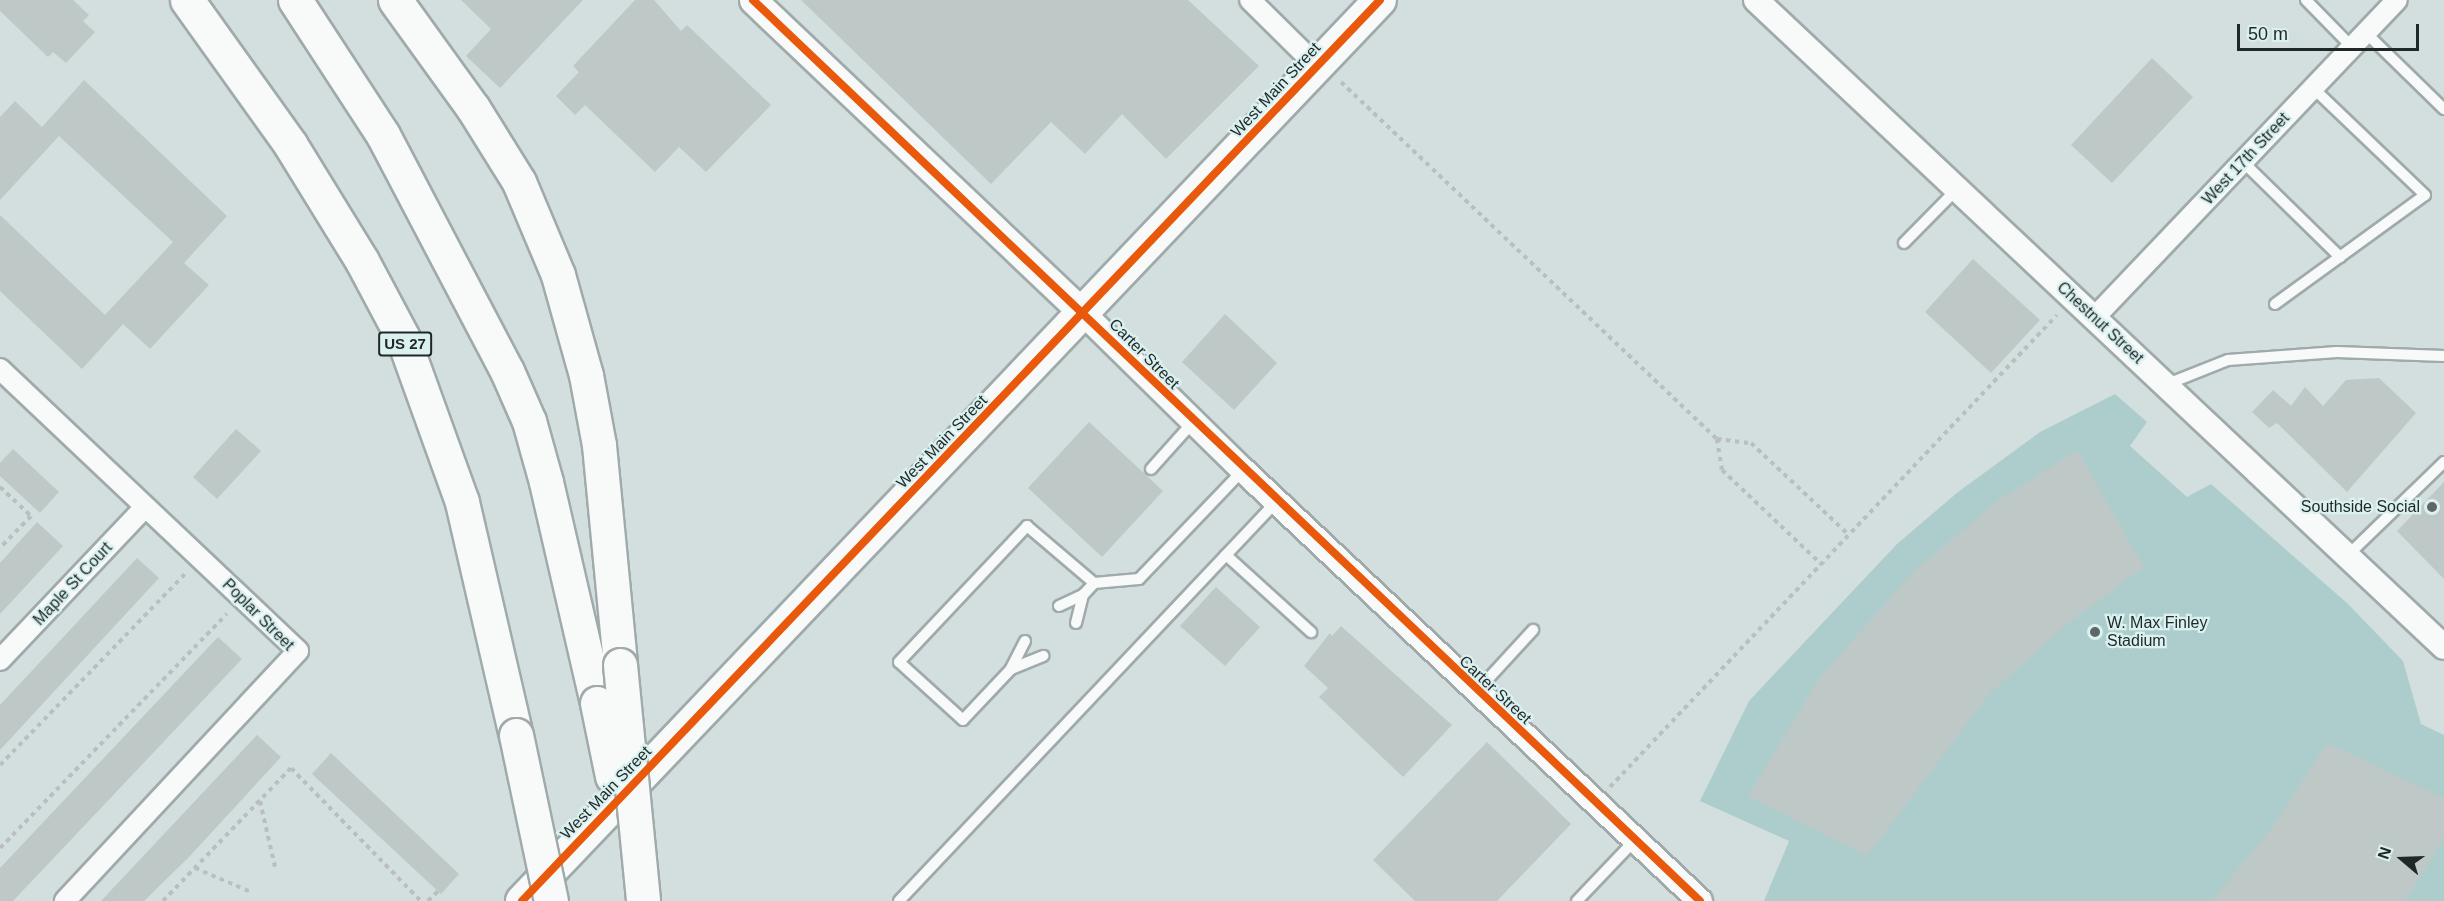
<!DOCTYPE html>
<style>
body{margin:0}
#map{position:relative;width:2444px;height:901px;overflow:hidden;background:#d2dfde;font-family:Helvetica,sans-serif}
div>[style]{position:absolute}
.green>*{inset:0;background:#adcdcc}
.building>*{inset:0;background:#bec8c7}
.path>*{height:4px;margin-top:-2px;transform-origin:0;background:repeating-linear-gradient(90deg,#babebe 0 4.5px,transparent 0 9px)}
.roads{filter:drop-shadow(2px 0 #a0aaaa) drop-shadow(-2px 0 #a0aaaa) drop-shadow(0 2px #a0aaaa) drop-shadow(0 -2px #a0aaaa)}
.service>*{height:10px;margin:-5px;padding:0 5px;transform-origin:5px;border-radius:5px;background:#f8fafa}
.minor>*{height:20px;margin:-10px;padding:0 10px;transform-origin:10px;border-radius:10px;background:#f8fafa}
.tertiary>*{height:24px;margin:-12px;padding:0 12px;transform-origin:12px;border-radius:12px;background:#f8fafa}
.secondary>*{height:27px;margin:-13.5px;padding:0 13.5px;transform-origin:13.5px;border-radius:13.5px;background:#f8fafa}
.primary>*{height:32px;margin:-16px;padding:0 16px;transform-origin:16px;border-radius:16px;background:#f8fafa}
.motorway>*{height:33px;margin:-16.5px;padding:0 16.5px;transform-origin:16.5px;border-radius:16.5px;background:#f8fafa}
.bridges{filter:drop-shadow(2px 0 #a0aaaa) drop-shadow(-2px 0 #a0aaaa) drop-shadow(0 2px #a0aaaa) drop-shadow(0 -2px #a0aaaa)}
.motorway-bridge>*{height:33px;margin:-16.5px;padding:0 16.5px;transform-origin:16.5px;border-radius:16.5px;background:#f8fafa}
.cycleway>*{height:8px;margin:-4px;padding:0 4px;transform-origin:4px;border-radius:4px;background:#e8590c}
.dots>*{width:16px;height:16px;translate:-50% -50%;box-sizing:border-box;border:3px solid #daf1f0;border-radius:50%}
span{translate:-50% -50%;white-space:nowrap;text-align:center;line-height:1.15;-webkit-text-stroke:4.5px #daf1f0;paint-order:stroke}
.shield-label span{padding:2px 4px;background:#daf1f0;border:2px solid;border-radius:4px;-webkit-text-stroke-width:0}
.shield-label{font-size:15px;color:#1f2727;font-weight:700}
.street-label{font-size:16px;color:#1f2727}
.poi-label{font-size:16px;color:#1f2727}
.right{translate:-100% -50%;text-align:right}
.left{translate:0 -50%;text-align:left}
.north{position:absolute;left:2372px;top:829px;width:60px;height:60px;-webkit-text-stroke:4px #daf1f0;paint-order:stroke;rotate:289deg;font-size:16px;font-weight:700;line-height:24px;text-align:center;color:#1f2727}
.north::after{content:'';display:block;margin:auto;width:21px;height:27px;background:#1f2727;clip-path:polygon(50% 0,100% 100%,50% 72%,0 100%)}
.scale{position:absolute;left:2237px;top:24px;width:182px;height:27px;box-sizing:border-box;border:3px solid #1f2727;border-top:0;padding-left:8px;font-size:18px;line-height:21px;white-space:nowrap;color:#1f2727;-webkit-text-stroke:4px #daf1f0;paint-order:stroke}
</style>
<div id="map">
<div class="green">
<i style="clip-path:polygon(2115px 394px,2147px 422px,2130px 446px,2187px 497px,2211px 484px,2347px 603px,2403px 661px,2421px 724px,2444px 735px,2444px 901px,1764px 901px,1789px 841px,1700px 801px,1749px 701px,1897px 544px,1958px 492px,2040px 432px)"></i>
</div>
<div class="building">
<i style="clip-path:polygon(0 0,73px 0,89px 15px,83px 21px,95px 32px,66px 63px,53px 52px,48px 57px,0 11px)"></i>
<i style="clip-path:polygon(461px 0,583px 0,500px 88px,466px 56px,491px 29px)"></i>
<i style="clip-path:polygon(635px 0,654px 0,681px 31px,687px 25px,771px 105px,706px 172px,679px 147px,655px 172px,585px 105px,575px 115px,556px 96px,579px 72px,573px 66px)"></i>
<i style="clip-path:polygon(801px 0,1188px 0,1259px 66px,1166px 159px,1122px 114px,1085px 154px,1051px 122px,991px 184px)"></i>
<i style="clip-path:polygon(2152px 58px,2193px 97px,2112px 183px,2071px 145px)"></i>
<i style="clip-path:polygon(84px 80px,227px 216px,184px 263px,209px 285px,150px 349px,123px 324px,82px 369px,0 291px,0 215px,105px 315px,173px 242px,59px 136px,0 200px,0 117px,15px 101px,42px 127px)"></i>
<i style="clip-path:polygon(1973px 259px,2040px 320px,1991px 373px,1925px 312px)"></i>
<i style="clip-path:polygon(1225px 314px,1277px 363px,1234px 410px,1182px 362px)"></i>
<i style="clip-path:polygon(2379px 378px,2416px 413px,2347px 492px,2277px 423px,2269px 428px,2252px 412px,2273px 390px,2291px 406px,2305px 387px,2323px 406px,2346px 380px)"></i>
<i style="clip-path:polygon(1089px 422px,1163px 491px,1102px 557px,1028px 488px)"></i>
<i style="clip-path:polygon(236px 429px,261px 451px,217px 499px,193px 477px)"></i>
<i style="clip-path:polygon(13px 449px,59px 492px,40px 513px,0 476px,0 463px)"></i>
<i style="clip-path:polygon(2077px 450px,2144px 567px,2067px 624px,1990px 693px,1867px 856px,1748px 796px,1820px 677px,1913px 572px,1996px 502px)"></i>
<i style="clip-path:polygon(2444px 482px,2444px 579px,2397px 531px)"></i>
<i style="clip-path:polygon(37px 522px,63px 546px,0 614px,0 563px)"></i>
<i style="clip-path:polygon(137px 558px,159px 578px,0 750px,0 705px)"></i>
<i style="clip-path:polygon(1216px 587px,1260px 627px,1225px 666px,1180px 626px)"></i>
<i style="clip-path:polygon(1341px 626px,1452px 725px,1403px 777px,1319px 697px,1328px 688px,1304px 666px,1330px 633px,1332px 636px)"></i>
<i style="clip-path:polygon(218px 637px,242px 659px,13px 901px,0 901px,0 868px)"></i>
<i style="clip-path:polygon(257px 735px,281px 757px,189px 857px,144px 901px,101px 901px)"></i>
<i style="clip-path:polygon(1487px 742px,1571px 824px,1497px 901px,1415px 901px,1373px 860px)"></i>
<i style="clip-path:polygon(2327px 743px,2444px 798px,2444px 839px,2405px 901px,2212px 901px,2273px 826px)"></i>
<i style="clip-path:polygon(331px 753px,459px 874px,441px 894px,312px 774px)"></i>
</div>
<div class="path">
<i style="left:1341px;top:82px;width:518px;rotate:43.52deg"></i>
<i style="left:1717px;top:439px;width:31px;rotate:81deg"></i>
<i style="left:1722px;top:470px;width:137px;rotate:43.5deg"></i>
<i style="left:1717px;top:439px;width:34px;rotate:7deg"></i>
<i style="left:1751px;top:443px;width:134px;rotate:43.2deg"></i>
<i style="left:0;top:487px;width:42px;rotate:43.1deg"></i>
<i style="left:31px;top:516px;width:45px;rotate:134.1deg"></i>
<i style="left:0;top:765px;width:266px;rotate:-45.9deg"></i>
<i style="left:1610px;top:787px;width:650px;rotate:-46.56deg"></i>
<i style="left:260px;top:801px;width:68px;rotate:77.2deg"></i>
<i style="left:0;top:848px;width:326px;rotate:-45.9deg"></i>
<i style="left:195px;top:868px;width:61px;rotate:23.2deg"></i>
<i style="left:163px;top:901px;width:185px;rotate:-46.1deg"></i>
<i style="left:291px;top:768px;width:186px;rotate:45.7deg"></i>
<i style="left:428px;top:901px;width:14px;rotate:-45deg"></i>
</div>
<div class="roads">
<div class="service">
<i style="left:2306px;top:0;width:66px;rotate:45.6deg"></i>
<i style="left:2366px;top:33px;width:109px;rotate:44.3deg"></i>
<i style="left:2243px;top:162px;width:136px;rotate:44.4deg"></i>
<i style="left:1904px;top:243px;width:76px;rotate:-45.5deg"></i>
<i style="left:2275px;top:304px;width:185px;rotate:-36deg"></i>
<i style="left:2425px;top:195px;width:155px;rotate:-136.3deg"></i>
<i style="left:2165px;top:385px;width:68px;rotate:-21.6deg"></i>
<i style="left:2228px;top:360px;width:109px;rotate:-4.2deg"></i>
<i style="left:2337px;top:352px;width:107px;rotate:2.1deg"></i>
<i style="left:1151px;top:469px;width:63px;rotate:-48.2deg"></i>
<i style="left:1226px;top:555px;width:115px;rotate:42.2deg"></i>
<i style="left:2347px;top:556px;width:135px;rotate:-44.1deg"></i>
<i style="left:1059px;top:606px;width:26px;rotate:-25deg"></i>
<i style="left:1083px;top:595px;width:16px;rotate:-47deg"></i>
<i style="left:1076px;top:623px;width:29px;rotate:-76deg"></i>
<i style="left:1025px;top:641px;width:31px;rotate:117deg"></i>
<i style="left:1011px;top:669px;width:70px;rotate:133.3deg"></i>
<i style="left:963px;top:720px;width:86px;rotate:-137.8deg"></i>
<i style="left:899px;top:662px;width:187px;rotate:-46.7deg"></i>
<i style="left:1027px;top:526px;width:88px;rotate:40.4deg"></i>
<i style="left:1094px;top:583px;width:45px;rotate:-5.1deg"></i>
<i style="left:1139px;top:579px;width:151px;rotate:-46.3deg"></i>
<i style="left:1011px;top:669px;width:35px;rotate:-22deg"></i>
<i style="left:1477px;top:691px;width:83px;rotate:-47.4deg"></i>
<i style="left:899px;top:901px;width:549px;rotate:-46.62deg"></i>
<i style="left:1577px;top:901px;width:84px;rotate:-46.4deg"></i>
</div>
<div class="minor">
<i style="left:1250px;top:0;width:94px;rotate:44.6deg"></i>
<i style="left:2094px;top:318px;width:439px;rotate:-46.4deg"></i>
<i style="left:0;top:369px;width:410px;rotate:43.4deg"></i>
<i style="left:298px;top:651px;width:342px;rotate:133deg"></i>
<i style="left:0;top:660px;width:211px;rotate:-46.5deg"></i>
</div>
<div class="tertiary">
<i style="left:1756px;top:0;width:944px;rotate:43.24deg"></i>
<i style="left:1084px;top:314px;width:223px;rotate:44.5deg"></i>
<i style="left:1243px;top:470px;width:628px;rotate:43.32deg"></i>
</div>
<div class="secondary">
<i style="left:753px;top:0;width:456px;rotate:43.5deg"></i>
</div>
<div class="primary">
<i style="left:522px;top:901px;width:1244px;rotate:-46.4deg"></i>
</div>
<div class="motorway">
<i style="left:187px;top:0;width:177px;rotate:54.4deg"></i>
<i style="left:290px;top:144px;width:137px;rotate:58.4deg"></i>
<i style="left:362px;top:261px;width:87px;rotate:62deg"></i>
<i style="left:403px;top:338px;width:174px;rotate:70.2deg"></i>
<i style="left:462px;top:502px;width:239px;rotate:77deg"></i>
<i style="left:295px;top:0;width:161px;rotate:56.9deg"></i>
<i style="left:383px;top:135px;width:267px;rotate:62.3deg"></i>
<i style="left:507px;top:371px;width:55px;rotate:66.3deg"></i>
<i style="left:529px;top:421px;width:63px;rotate:74.4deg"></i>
<i style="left:546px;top:482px;width:227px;rotate:77deg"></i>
<i style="left:395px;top:0;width:133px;rotate:54.2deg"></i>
<i style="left:473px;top:108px;width:87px;rotate:58.1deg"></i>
<i style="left:519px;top:182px;width:101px;rotate:67.2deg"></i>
<i style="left:558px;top:275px;width:104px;rotate:74.4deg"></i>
<i style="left:586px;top:375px;width:71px;rotate:79.5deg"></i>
<i style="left:599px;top:445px;width:221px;rotate:84.5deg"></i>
</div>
</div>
<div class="bridges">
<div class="motorway-bridge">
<i style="left:620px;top:665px;width:237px;rotate:84.4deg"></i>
<i style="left:597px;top:703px;width:75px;rotate:78.4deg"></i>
<i style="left:516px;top:735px;width:170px;rotate:78.1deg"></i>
</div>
</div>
<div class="cycleway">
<i style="left:753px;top:0;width:1307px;rotate:43.57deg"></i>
<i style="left:522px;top:901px;width:1244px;rotate:-46.4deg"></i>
</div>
<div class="dots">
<i style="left:2432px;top:507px;background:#5e6767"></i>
<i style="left:2095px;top:632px;background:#5e6767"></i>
</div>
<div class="shield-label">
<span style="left:405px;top:344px">US 27</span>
</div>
<div class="street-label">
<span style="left:1276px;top:90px;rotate:-47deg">West Main Street</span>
<span style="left:2246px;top:159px;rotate:-47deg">West 17th Street</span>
<span style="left:2100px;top:323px;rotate:43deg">Chestnut Street</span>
<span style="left:1144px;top:354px;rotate:45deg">Carter Street</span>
<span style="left:942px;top:442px;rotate:-46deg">West Main Street</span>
<span style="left:73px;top:584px;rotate:-47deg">Maple St Court</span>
<span style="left:258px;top:615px;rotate:45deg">Poplar Street</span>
<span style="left:1495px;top:690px;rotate:43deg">Carter Street</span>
<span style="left:606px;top:793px;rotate:-46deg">West Main Street</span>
</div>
<div class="poi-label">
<span class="right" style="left:2420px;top:507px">Southside Social</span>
<span class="left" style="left:2107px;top:632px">W. Max Finley<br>Stadium</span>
</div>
<div class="north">N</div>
<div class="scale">50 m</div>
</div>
